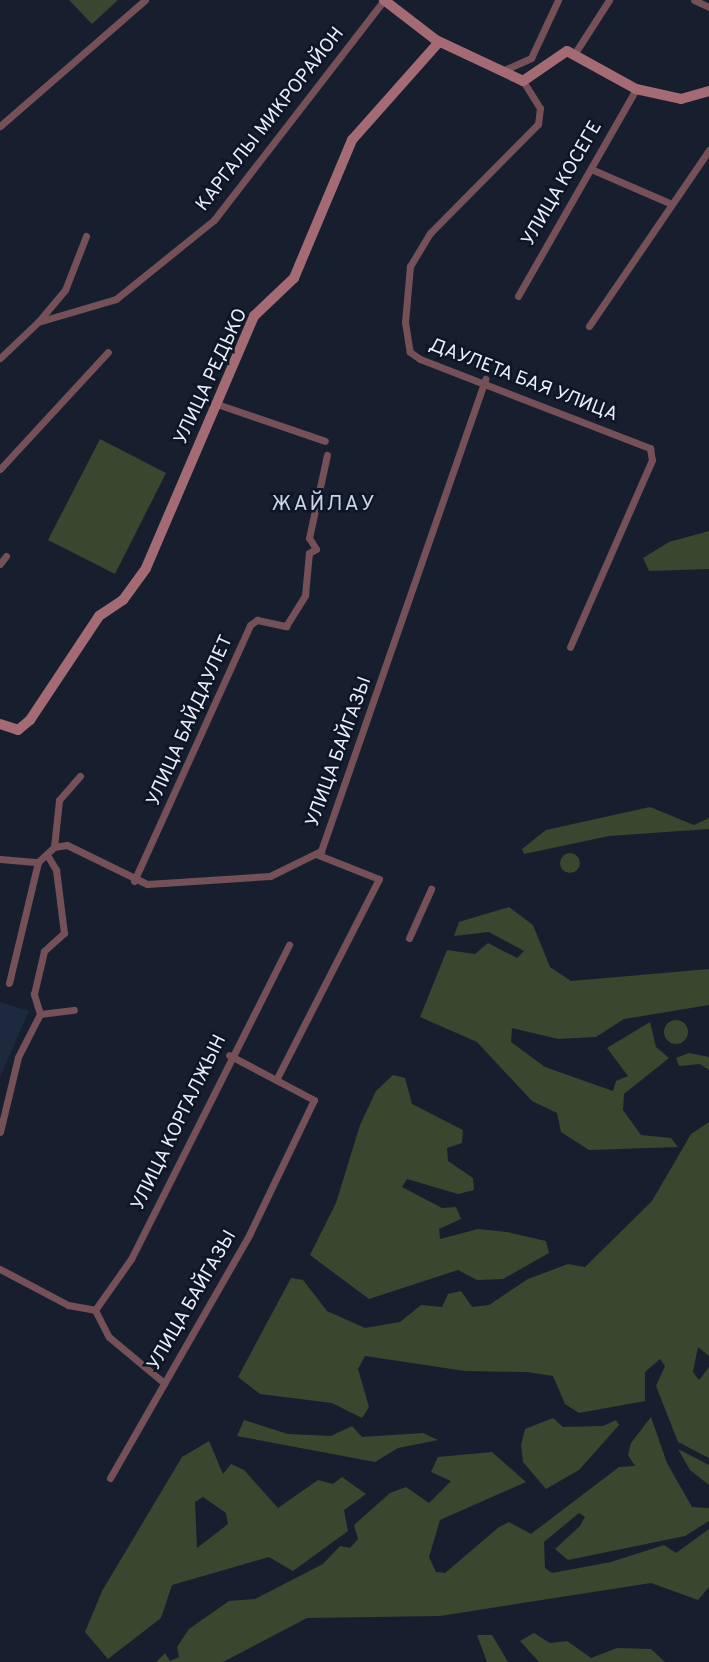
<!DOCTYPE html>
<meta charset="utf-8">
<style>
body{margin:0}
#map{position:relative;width:709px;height:1662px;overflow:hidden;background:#171f2f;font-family:Overpass,sans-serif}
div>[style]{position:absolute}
.built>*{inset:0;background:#1d293d}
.green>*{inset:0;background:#3a462d}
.round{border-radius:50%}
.street>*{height:7px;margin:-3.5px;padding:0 3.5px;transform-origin:3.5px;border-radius:3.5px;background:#755056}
.secondary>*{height:10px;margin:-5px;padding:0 5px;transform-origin:5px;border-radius:5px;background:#a56b74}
span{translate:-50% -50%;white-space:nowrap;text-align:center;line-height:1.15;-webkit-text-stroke:5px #0e1625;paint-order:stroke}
.street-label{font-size:19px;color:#e8effa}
.neighbourhood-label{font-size:21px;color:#c7d4e9;letter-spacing:2px}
</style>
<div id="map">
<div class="built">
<i style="clip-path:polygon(0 1002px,29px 1011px,0 1077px)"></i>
</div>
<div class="green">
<i style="clip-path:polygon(69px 0,118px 0,92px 24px)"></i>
<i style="clip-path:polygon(100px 439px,166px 473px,115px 574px,48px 540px)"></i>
<i style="clip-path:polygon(709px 531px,709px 569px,649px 571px,643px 558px,669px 542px)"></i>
<i style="clip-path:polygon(650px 807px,694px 825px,709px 818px,709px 829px,609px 836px,524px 854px,522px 849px,546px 830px)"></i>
<i class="round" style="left:560px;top:853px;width:20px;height:20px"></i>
<i style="clip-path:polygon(509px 907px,533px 925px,550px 967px,571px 981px,709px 969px,709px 1005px,624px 1019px,596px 1037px,558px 1039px,512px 1028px,511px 1042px,545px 1067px,613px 1091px,616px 1081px,628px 1076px,607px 1048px,650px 1022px,656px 1047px,669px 1058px,624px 1094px,623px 1110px,641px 1135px,671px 1138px,678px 1147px,589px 1150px,561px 1132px,557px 1113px,532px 1101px,477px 1042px,420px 1017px,447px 950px,475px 954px,488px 943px,517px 958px,524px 951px,489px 932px,454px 936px,459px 922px)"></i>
<i class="round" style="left:664px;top:1020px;width:24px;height:24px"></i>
<i style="clip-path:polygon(689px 1053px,709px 1057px,709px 1070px,700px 1064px,679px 1066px,676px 1058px)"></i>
<i style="clip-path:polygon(393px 1075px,405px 1078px,412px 1104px,463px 1130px,462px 1143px,447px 1148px,448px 1161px,473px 1178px,474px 1190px,458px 1194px,407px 1179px,402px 1187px,442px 1208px,456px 1207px,461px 1219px,439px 1229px,440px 1239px,478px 1229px,507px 1232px,546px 1241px,549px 1253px,503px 1279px,477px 1280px,458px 1270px,369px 1299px,310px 1255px,336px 1203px,360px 1125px,376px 1091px)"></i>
<i style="clip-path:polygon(709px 1122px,709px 1356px,698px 1347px,693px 1372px,699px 1380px,709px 1367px,709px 1458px,678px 1442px,656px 1386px,665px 1366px,660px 1359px,645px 1372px,645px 1401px,579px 1413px,565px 1404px,553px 1376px,527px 1372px,465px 1371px,365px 1356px,358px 1369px,369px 1407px,362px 1418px,332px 1403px,260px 1394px,238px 1377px,291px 1278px,303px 1280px,327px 1311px,365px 1328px,400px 1322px,421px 1305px,442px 1307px,448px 1294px,461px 1291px,472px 1307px,489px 1305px,528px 1279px,568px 1264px,585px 1267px,652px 1201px,691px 1134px)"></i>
<i style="clip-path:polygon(651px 1417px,667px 1463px,692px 1507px,709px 1508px,709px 1521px,685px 1536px,568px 1560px,555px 1549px,580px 1526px,585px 1517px,579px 1513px,544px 1542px,545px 1568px,552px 1573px,611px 1562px,664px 1545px,676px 1553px,709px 1529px,709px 1587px,698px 1600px,651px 1583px,440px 1616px,307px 1618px,223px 1662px,156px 1662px,165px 1653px,170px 1661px,179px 1657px,177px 1647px,189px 1629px,229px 1601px,255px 1599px,323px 1564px,340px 1546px,350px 1548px,358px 1539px,354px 1525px,390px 1493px,406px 1487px,429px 1503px,451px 1481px,431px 1472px,438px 1457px,492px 1452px,526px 1482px,440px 1520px,429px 1557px,436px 1572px,445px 1573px,499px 1527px,509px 1522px,531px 1534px,619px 1467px,635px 1466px,628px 1455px,631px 1443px)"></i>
<i style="clip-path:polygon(553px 1418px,563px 1427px,603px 1426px,616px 1420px,619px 1425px,579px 1470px,546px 1489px,523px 1462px,521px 1445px,525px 1429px)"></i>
<i style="clip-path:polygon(244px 1420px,288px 1434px,331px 1436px,352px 1426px,362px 1437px,423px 1433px,438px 1440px,398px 1448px,375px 1462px,237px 1436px)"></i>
<i style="clip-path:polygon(evenodd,209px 1441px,223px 1474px,231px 1464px,244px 1470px,278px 1508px,318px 1480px,333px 1484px,342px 1477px,366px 1494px,344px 1510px,348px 1531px,293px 1571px,269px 1557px,172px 1585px,161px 1618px,108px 1659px,85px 1632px,102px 1591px,182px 1457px,209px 1441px,203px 1497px,226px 1513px,228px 1524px,197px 1548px,195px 1502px,203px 1497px)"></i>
<i style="clip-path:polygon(678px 1449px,709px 1465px,709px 1485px,690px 1470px)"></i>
<i style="clip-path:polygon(534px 1633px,550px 1643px,567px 1641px,591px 1658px,617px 1648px,651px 1649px,665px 1662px,539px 1662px,520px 1641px)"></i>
<i style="clip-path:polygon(477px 1635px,492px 1635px,508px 1662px,487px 1662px)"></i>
</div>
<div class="street">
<i style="left:694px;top:0;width:17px;rotate:25deg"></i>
<i style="left:575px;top:53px;width:63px;rotate:-57.3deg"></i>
<i style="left:502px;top:71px;width:32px;rotate:-24deg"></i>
<i style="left:531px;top:58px;width:64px;rotate:-65deg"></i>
<i style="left:523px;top:81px;width:32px;rotate:58deg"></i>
<i style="left:540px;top:108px;width:16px;rotate:97deg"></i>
<i style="left:538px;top:124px;width:153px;rotate:134.7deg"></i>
<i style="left:430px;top:233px;width:39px;rotate:121deg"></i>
<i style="left:410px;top:266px;width:56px;rotate:95.1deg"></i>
<i style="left:405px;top:322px;width:30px;rotate:81deg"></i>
<i style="left:410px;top:352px;width:12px;rotate:35deg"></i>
<i style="left:420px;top:359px;width:247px;rotate:21.2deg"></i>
<i style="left:650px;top:448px;width:12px;rotate:81deg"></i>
<i style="left:652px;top:460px;width:204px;rotate:113.7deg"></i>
<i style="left:0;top:126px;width:192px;rotate:-41deg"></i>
<i style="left:591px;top:169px;width:88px;rotate:23.4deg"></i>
<i style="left:518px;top:296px;width:238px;rotate:-60.3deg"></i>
<i style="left:39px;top:321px;width:40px;rotate:-50deg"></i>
<i style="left:65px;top:290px;width:58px;rotate:-68.7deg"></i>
<i style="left:589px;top:326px;width:213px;rotate:-55.7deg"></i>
<i style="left:0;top:358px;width:52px;rotate:-43.5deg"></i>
<i style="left:38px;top:322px;width:81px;rotate:-16.4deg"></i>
<i style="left:116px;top:299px;width:126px;rotate:-38.9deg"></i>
<i style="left:214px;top:220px;width:278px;rotate:-52.3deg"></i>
<i style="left:217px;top:404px;width:114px;rotate:18.9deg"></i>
<i style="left:0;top:469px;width:159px;rotate:-47.3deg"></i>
<i style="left:0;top:564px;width:10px;rotate:-53deg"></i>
<i style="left:54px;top:847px;width:47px;rotate:-83.9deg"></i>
<i style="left:59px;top:800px;width:32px;rotate:-49deg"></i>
<i style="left:0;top:859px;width:38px;rotate:5deg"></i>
<i style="left:38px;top:862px;width:22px;rotate:-43deg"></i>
<i style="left:54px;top:847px;width:13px;rotate:-9deg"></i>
<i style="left:67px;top:845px;width:89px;rotate:26deg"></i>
<i style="left:147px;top:884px;width:123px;rotate:-3.7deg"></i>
<i style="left:270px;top:876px;width:57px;rotate:-26.1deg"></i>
<i style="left:321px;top:851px;width:500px;rotate:-70.8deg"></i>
<i style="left:134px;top:881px;width:281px;rotate:-65.6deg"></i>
<i style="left:250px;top:625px;width:9px;rotate:-36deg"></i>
<i style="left:257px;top:620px;width:30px;rotate:12deg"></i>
<i style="left:286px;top:626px;width:36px;rotate:-58deg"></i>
<i style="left:305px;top:595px;width:42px;rotate:-84.6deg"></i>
<i style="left:309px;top:553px;width:8px;rotate:-30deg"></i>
<i style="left:316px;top:549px;width:13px;rotate:-122deg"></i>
<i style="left:309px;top:538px;width:85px;rotate:-77.8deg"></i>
<i style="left:409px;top:938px;width:54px;rotate:-65.8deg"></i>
<i style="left:9px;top:983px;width:124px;rotate:-76.5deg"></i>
<i style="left:40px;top:1014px;width:21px;rotate:-107deg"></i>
<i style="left:34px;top:994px;width:44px;rotate:-76.9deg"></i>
<i style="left:44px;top:951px;width:27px;rotate:-42deg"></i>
<i style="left:64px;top:933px;width:64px;rotate:-97.2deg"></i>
<i style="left:56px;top:870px;width:14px;rotate:-120deg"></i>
<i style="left:276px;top:1080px;width:226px;rotate:-62.9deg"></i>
<i style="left:379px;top:879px;width:68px;rotate:-158.4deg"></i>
<i style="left:0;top:1132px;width:77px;rotate:-76.5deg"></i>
<i style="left:18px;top:1057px;width:48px;rotate:-62.9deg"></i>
<i style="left:40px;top:1014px;width:34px;rotate:-7deg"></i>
<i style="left:0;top:1269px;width:77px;rotate:27.9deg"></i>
<i style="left:68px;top:1305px;width:27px;rotate:10deg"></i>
<i style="left:95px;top:1310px;width:30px;rotate:63deg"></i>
<i style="left:109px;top:1337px;width:72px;rotate:39.9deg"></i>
<i style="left:95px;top:1310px;width:62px;rotate:-54.8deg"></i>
<i style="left:131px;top:1259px;width:352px;rotate:-63.3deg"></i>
<i style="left:110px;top:1478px;width:280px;rotate:-60.2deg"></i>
<i style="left:249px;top:1235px;width:150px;rotate:-64.3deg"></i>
<i style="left:314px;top:1100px;width:96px;rotate:-152.1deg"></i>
</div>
<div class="secondary">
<i style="left:384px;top:0;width:66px;rotate:37.6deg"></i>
<i style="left:436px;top:40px;width:96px;rotate:25.2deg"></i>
<i style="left:523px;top:81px;width:53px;rotate:-34.3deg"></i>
<i style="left:567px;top:51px;width:79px;rotate:28.8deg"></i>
<i style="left:636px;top:89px;width:46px;rotate:12.5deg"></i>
<i style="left:681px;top:99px;width:29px;rotate:-16deg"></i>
<i style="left:0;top:724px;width:19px;rotate:18deg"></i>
<i style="left:18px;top:730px;width:16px;rotate:-40deg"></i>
<i style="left:30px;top:720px;width:125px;rotate:-56.4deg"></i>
<i style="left:99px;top:616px;width:29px;rotate:-34deg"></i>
<i style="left:123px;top:600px;width:39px;rotate:-54deg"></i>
<i style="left:146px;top:568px;width:274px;rotate:-66.8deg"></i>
<i style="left:254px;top:316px;width:55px;rotate:-43.5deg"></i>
<i style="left:294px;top:278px;width:150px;rotate:-67.2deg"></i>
<i style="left:352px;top:140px;width:131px;rotate:-48.4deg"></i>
</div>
<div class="street-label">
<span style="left:271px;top:120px;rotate:-52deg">КАРГАЛЫ МИКРОРАЙОН</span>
<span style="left:563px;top:184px;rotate:-60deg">УЛИЦА КОСЕГЕ</span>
<span style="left:212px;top:377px;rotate:-65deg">УЛИЦА РЕДЬКО</span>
<span style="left:523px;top:381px;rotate:21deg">ДАУЛЕТА БАЯ УЛИЦА</span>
<span style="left:191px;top:721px;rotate:-66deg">УЛИЦА БАЙДАУЛЕТ</span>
<span style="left:340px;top:752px;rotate:-70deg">УЛИЦА БАЙГАЗЫ</span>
<span style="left:180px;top:1123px;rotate:-64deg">УЛИЦА КОРГАЛЖЫН</span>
<span style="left:193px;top:1301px;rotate:-60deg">УЛИЦА БАЙГАЗЫ</span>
</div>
<div class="neighbourhood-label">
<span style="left:324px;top:505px">ЖАЙЛАУ</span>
</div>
</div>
